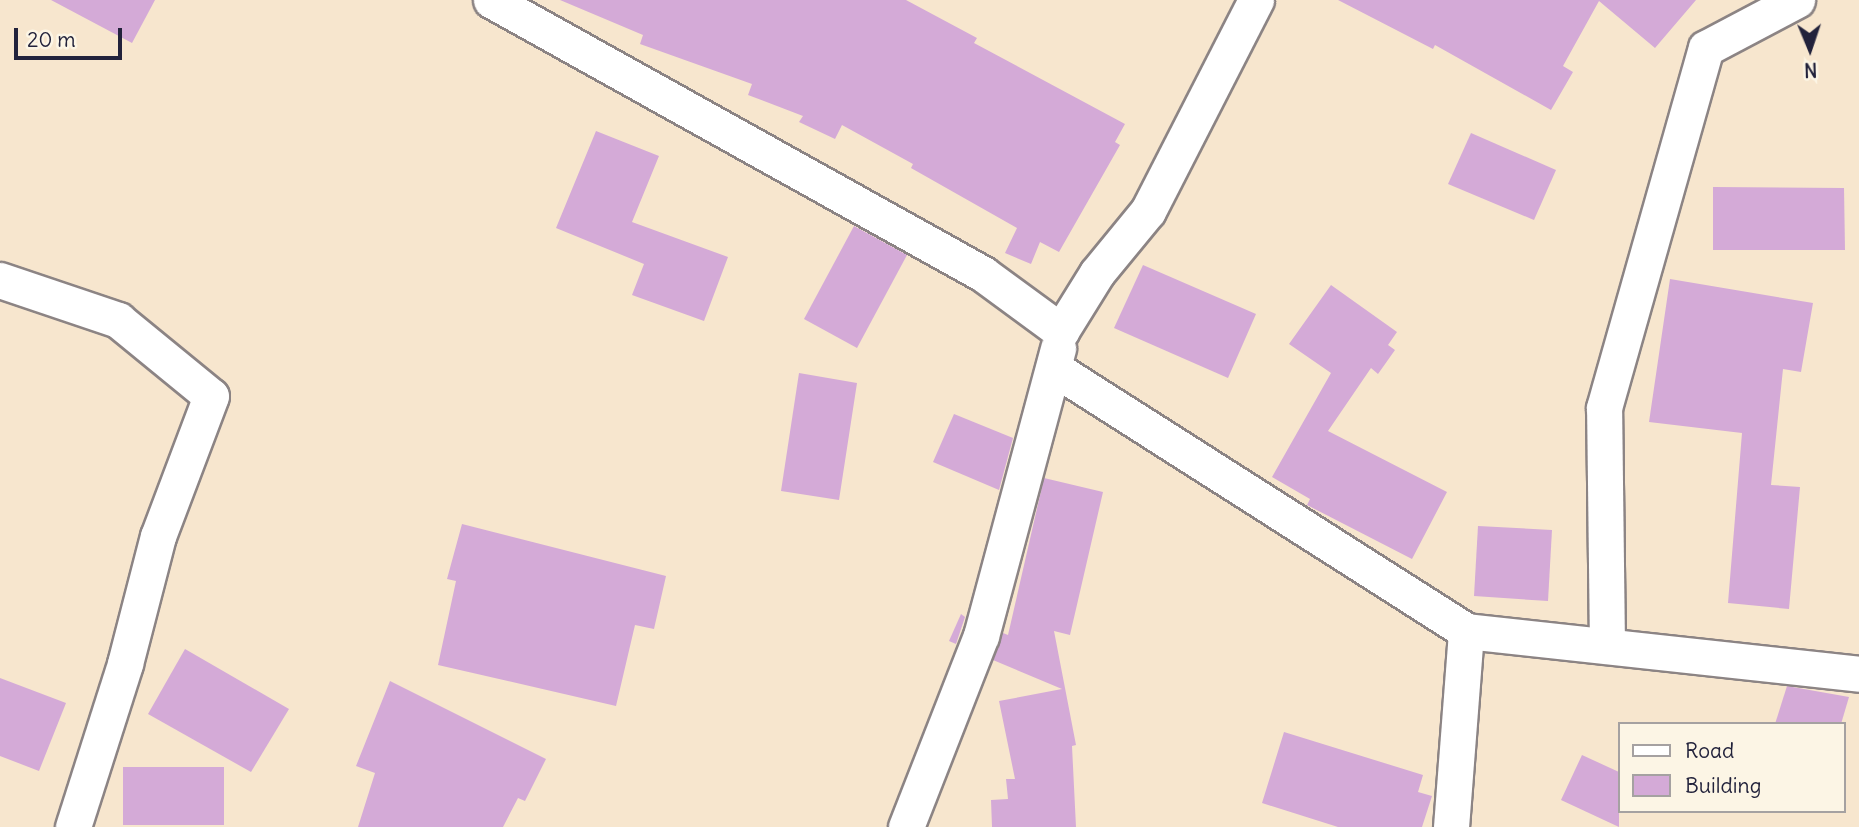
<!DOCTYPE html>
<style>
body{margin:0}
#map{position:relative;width:1859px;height:827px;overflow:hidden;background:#f7e6ce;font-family:Delius,sans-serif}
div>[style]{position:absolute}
.building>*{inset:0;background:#d4aad7}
.roads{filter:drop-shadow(2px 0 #8c8484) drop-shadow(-2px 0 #8c8484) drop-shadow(0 2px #8c8484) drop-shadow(0 -2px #8c8484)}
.street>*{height:35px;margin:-17.5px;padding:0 17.5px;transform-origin:17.5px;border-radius:17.5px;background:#fff}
span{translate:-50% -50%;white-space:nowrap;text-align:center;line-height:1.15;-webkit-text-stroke:5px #fcf5e5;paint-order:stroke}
.legend{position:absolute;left:1618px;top:722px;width:228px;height:91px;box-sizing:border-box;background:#fcf5e5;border:2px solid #a5a1a1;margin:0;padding:9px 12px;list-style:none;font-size:21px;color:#22223b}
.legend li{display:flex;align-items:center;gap:14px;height:35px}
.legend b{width:35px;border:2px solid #a5a1a1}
.north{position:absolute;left:1775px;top:14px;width:70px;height:70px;-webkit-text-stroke:5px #fcf5e5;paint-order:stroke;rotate:178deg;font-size:19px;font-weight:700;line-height:28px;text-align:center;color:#22223b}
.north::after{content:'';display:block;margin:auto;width:24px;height:32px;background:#22223b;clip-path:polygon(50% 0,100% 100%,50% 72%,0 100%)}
.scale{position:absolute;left:14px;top:28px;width:108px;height:32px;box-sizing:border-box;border:4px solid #22223b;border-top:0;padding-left:9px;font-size:21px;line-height:24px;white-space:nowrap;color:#22223b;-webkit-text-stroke:5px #fcf5e5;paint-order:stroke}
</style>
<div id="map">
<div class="building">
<i style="clip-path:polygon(51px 0,155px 0,132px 43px)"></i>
<i style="clip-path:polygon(560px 0,906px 0,977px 38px,974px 43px,1125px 124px,1115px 142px,1120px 145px,1059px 252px,1040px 242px,1031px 264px,1005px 253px,1017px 228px,911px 168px,913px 164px,842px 125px,835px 139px,799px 122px,803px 116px,748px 95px,752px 84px,640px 44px,643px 35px)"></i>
<i style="clip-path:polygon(1338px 0,1696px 0,1655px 48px,1599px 1px,1563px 66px,1573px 72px,1551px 110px,1435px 45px,1433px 49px)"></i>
<i style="clip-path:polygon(596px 131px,659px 156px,632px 222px,728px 257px,704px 321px,632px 295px,644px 264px,556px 228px)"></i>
<i style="clip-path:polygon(1471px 133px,1556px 170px,1534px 220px,1448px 184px)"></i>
<i style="clip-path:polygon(1713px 187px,1844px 188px,1845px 250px,1713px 250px)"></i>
<i style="clip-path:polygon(854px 226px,907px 255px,857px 348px,804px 319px)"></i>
<i style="clip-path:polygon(1143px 265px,1256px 314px,1228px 378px,1114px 328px)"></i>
<i style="clip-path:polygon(1670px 279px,1813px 303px,1801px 372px,1783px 369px,1771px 485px,1800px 487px,1789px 609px,1728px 603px,1742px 433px,1649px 422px)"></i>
<i style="clip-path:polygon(1331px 285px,1397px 332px,1388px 345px,1395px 350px,1378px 374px,1371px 368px,1328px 431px,1447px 492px,1412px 559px,1307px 505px,1310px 499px,1272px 477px,1331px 373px,1289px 344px)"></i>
<i style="clip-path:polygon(799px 373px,857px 383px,839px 500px,781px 491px)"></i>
<i style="clip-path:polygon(954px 414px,1013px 438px,999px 490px,933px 462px)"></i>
<i style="clip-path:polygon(1044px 478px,1103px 492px,1070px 635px,1054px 631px,1076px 745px,1072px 746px,1076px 827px,992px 827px,991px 800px,1008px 799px,1006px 779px,1015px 779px,999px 701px,1062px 689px,993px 660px,1003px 633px,1008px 635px)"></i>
<i style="clip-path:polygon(462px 524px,666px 576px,654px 629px,635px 625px,616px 706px,438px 665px,456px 581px,447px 579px)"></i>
<i style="clip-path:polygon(1478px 526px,1552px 530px,1548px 601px,1474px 596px)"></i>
<i style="clip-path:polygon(961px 614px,965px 617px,956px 644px,949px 641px)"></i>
<i style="clip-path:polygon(185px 649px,289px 709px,251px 772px,148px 714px)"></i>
<i style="clip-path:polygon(0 678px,66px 703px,39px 771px,0 756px)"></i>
<i style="clip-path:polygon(390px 681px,546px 759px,525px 801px,518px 798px,503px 827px,358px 827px,375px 773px,356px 766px)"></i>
<i style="clip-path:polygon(1787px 686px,1849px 697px,1841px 724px,1775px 724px)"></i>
<i style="clip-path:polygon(1284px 732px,1423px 775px,1418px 792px,1432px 796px,1422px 827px,1338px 827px,1262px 803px)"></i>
<i style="clip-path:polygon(1582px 755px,1619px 772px,1619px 827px,1561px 800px)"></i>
<i style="clip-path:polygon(123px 767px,224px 767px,224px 825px,123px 825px)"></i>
</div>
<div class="roads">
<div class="street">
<i style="left:491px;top:0;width:563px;rotate:29.11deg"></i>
<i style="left:983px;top:274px;width:97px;rotate:36.2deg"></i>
<i style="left:1061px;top:331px;width:68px;rotate:-58.2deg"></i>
<i style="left:1097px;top:273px;width:80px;rotate:-50.6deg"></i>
<i style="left:1148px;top:211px;width:237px;rotate:-62.9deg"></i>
<i style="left:0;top:280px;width:125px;rotate:18.7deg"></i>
<i style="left:118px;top:320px;width:120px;rotate:39.3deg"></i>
<i style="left:211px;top:396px;width:150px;rotate:110.7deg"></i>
<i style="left:158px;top:536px;width:132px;rotate:104.5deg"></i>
<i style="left:125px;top:664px;width:171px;rotate:107.7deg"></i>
<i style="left:1055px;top:369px;width:487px;rotate:32.5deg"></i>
<i style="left:1466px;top:631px;width:395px;rotate:6.2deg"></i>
<i style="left:1607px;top:646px;width:238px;rotate:-90.7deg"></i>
<i style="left:1604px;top:408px;width:374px;rotate:-74.2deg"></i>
<i style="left:1706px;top:48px;width:103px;rotate:-27.8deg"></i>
<i style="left:906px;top:827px;width:205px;rotate:-68.6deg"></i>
<i style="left:981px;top:636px;width:298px;rotate:-75deg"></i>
<i style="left:1451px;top:827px;width:197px;rotate:-85.6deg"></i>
</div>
</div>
<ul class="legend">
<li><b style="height:9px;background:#fff"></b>Road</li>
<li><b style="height:19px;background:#d4aad7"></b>Building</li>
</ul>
<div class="north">N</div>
<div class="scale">20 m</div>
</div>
